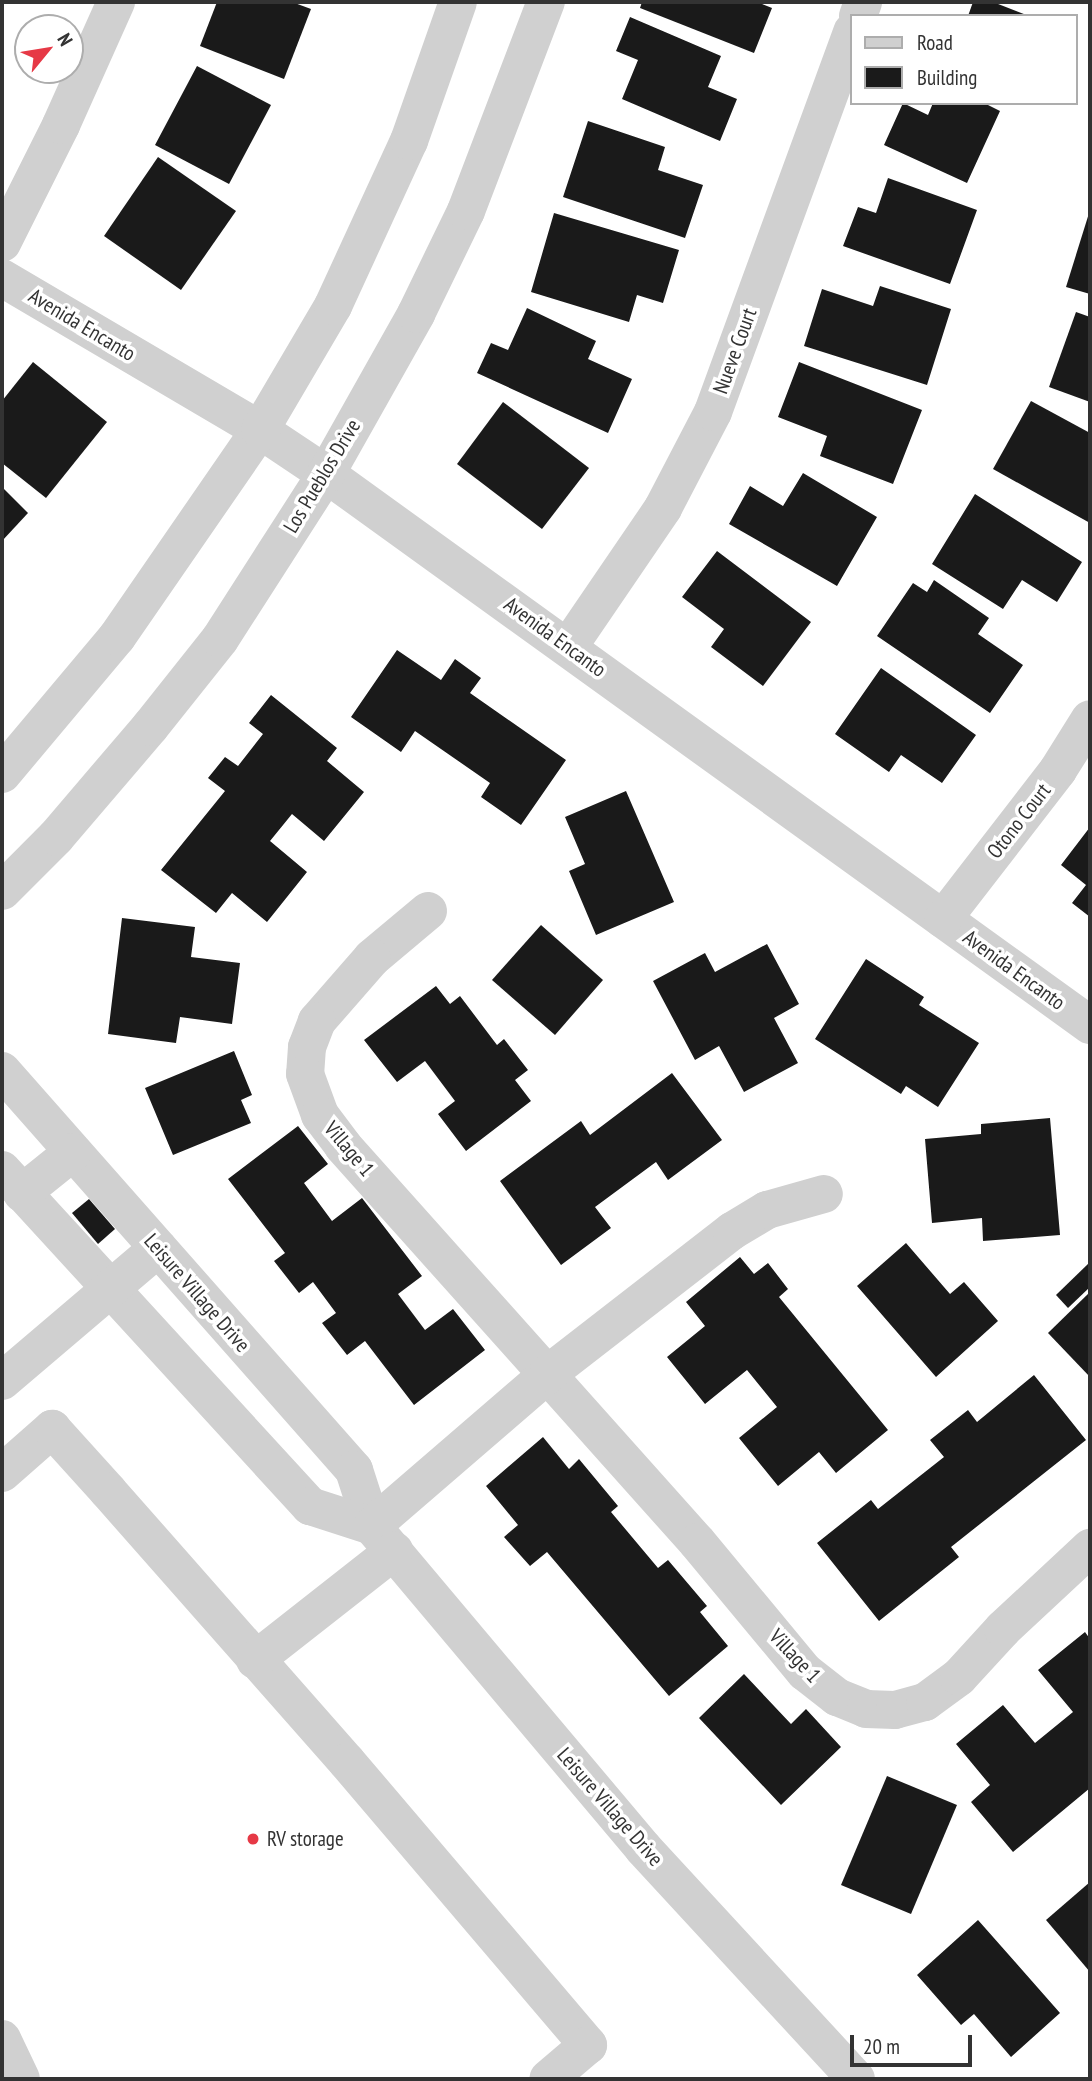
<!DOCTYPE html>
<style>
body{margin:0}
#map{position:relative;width:1092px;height:2081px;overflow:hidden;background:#fff;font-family:"PT Sans Narrow",sans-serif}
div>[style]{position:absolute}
.building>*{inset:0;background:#1a1a1a}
.minor>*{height:38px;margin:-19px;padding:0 19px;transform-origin:19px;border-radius:19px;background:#d0d0d0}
.dots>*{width:19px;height:19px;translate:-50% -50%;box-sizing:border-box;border:4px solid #fff;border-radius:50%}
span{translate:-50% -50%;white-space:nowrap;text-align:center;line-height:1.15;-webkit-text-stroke:7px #fff;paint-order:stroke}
.street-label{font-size:21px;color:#333}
.poi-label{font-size:21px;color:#333}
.left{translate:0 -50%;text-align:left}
.frame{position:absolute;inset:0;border:4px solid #333;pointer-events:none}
.legend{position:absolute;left:850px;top:14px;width:228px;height:91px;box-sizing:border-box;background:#fff;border:2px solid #adadad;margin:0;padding:9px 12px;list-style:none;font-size:21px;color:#333}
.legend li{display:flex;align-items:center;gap:14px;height:35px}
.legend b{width:35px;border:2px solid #adadad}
.north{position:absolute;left:14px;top:14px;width:70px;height:70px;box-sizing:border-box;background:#fff;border:2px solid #adadad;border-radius:50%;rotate:60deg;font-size:19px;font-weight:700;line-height:28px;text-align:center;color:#333}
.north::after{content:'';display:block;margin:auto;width:24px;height:32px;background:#e63946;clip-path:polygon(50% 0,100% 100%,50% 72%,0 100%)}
.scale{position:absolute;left:850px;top:2035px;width:122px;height:32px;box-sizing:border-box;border:4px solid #333;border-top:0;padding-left:9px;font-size:21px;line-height:24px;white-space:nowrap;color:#333;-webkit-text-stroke:5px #fff;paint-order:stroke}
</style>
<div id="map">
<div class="building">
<i style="clip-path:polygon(217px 2px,292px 2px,311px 9px,284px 79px,200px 46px)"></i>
<i style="clip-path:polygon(642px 2px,757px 2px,772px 8px,754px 53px,640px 8px)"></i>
<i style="clip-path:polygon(973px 2px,993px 2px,1029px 16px,968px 16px)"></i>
<i style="clip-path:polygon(630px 17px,721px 56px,708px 87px,737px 99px,720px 141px,622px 99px,638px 60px,616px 51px)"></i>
<i style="clip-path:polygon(197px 66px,271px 105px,229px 184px,155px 145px)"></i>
<i style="clip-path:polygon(903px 103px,928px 115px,933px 103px,984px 103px,1000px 111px,967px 183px,884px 145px)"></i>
<i style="clip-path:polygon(588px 121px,665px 147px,658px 170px,703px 185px,685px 238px,563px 197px)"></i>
<i style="clip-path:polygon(158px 157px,236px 211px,181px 290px,104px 236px)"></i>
<i style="clip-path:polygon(888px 178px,977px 210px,950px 284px,843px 246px,858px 207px,876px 213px)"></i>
<i style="clip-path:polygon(1090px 210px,1090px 294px,1066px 287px)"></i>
<i style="clip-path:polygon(554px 213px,679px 250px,663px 303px,637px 295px,629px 322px,531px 292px)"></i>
<i style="clip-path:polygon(880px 286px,951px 309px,927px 385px,804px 346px,822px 289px,873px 306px)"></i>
<i style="clip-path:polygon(527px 308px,596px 341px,588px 359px,632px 379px,608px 433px,477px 373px,491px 343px,508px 350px)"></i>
<i style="clip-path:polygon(1076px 312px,1090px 317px,1090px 402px,1049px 387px)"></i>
<i style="clip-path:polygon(33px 362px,107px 422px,46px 498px,2px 463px,2px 401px)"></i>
<i style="clip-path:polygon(799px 362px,922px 410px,893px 484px,820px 456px,827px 436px,778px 417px)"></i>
<i style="clip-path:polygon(1031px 401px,1090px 433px,1090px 523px,993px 469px)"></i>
<i style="clip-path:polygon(503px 402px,589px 468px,542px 529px,457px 464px)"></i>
<i style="clip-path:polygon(803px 473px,877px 517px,837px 586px,729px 524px,750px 486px,783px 506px)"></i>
<i style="clip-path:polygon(2px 487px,28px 513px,2px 541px)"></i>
<i style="clip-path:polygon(975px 494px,1082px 562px,1057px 602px,1022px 580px,1003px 609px,932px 564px)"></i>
<i style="clip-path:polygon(717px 551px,811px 622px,763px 686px,711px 647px,724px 629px,682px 597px)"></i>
<i style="clip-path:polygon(934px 580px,989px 618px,978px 634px,1023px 665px,990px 713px,877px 636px,913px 583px,927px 592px)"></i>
<i style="clip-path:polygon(397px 650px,441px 680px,455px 659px,481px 678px,470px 693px,566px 760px,521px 825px,481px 797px,490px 783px,415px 731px,401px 752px,351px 717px)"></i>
<i style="clip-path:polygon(881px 668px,976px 735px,942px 783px,901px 755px,889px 772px,835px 734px)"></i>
<i style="clip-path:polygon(271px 695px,337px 748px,327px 761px,364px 792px,324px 841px,292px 814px,270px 841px,307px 872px,267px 922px,232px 893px,216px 913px,161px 870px,225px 791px,208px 778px,225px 757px,238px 766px,263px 734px,249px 723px)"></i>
<i style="clip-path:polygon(626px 791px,674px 902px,596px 935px,569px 871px,585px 864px,565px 817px)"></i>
<i style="clip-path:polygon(1090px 827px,1090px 917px,1072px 903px,1086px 885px,1061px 865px)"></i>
<i style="clip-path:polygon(122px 918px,195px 927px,191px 957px,240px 963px,232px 1024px,180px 1017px,176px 1043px,108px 1034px)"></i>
<i style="clip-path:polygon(541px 925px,603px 980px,555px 1035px,492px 980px)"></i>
<i style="clip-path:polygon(767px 944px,799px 1004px,774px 1018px,798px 1063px,744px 1092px,719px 1046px,695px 1060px,653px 981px,705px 953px,715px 972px)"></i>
<i style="clip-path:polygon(866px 959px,924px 997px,919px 1005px,979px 1043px,938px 1107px,906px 1086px,901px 1094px,815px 1039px)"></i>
<i style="clip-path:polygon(436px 986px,450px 1004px,460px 996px,497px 1045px,504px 1039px,528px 1070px,515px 1080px,531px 1101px,466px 1151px,438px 1114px,455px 1101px,425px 1061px,397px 1082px,364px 1040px)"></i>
<i style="clip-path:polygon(234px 1051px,252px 1095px,241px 1100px,251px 1123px,173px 1155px,145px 1088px)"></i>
<i style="clip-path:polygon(672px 1073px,722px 1140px,668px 1180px,656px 1162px,595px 1207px,611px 1228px,561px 1265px,500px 1181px,581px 1121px,590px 1135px)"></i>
<i style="clip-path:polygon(1050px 1118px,1060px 1235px,983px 1241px,982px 1218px,932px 1223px,925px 1139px,981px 1134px,981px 1124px)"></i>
<i style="clip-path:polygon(298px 1126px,328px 1164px,304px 1183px,332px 1221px,362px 1198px,422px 1276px,398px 1294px,425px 1330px,453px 1309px,485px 1350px,414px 1405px,365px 1341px,347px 1355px,322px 1323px,336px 1313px,313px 1282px,299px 1293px,274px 1261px,285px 1253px,228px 1179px)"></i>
<i style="clip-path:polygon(89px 1199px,115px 1229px,98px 1244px,72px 1213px)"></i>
<i style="clip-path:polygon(906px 1243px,950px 1294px,964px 1282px,998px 1321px,936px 1377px,857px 1286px)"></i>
<i style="clip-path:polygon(740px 1257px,754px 1274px,768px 1263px,788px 1289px,779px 1297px,888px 1430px,836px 1473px,819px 1452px,778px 1486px,739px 1438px,777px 1407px,747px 1370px,705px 1404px,667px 1357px,705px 1326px,686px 1302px)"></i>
<i style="clip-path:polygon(1090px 1262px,1090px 1287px,1068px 1308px,1056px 1295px)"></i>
<i style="clip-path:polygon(1090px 1292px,1090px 1377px,1048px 1333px)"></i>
<i style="clip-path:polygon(1034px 1375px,1086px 1440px,951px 1547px,959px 1557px,879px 1621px,817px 1543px,871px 1500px,878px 1509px,944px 1457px,930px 1440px,968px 1410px,977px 1422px)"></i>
<i style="clip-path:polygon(543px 1437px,569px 1469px,579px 1459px,618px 1506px,611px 1512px,658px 1568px,668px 1560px,707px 1606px,700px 1612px,728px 1646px,669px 1696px,547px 1552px,530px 1566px,504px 1537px,518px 1525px,486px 1486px)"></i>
<i style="clip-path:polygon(1085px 1632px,1090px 1639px,1090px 1788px,1013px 1852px,971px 1802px,990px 1785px,956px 1744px,1003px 1705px,1035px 1743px,1073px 1712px,1038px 1670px)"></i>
<i style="clip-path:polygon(744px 1674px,791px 1724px,806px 1709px,841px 1747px,781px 1805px,699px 1718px)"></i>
<i style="clip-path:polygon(887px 1776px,957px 1805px,911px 1914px,841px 1885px)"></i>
<i style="clip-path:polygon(1090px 1882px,1090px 1972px,1046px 1920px)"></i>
<i style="clip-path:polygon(978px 1920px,1060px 2013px,1011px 2057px,974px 2014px,961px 2025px,917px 1975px)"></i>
</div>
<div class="minor">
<i style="left:858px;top:16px;width:15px;rotate:-70deg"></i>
<i style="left:2px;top:243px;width:132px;rotate:-63.4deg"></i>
<i style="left:61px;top:125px;width:135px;rotate:-65.9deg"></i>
<i style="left:2px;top:278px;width:299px;rotate:30.5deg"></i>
<i style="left:260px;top:430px;width:79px;rotate:33.7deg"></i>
<i style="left:326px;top:474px;width:942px;rotate:35.8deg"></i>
<i style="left:569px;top:646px;width:167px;rotate:-55.7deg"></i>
<i style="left:663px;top:508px;width:108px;rotate:-62.5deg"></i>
<i style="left:713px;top:412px;width:405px;rotate:-69.9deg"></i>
<i style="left:2px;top:774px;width:179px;rotate:-50deg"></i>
<i style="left:117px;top:637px;width:252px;rotate:-55.4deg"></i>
<i style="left:260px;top:430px;width:144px;rotate:-59.5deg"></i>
<i style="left:333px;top:306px;width:182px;rotate:-65.3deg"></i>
<i style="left:409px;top:141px;width:147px;rotate:-70.6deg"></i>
<i style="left:2px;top:891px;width:76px;rotate:-45deg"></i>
<i style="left:56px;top:837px;width:145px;rotate:-49.5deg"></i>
<i style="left:150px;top:727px;width:112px;rotate:-51.5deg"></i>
<i style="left:220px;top:639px;width:196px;rotate:-57.3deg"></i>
<i style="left:326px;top:474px;width:184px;rotate:-60.6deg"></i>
<i style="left:416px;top:314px;width:114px;rotate:-64.1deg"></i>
<i style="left:466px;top:211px;width:224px;rotate:-69.1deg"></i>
<i style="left:428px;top:911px;width:73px;rotate:140deg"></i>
<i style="left:372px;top:958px;width:84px;rotate:131.1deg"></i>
<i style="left:317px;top:1021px;width:28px;rotate:111deg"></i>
<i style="left:307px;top:1047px;width:27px;rotate:94deg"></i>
<i style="left:305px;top:1074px;width:44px;rotate:69.9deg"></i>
<i style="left:320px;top:1115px;width:39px;rotate:53deg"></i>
<i style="left:343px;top:1146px;width:531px;rotate:48.21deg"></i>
<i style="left:697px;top:1542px;width:169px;rotate:50.3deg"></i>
<i style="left:805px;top:1672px;width:41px;rotate:38deg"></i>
<i style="left:837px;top:1697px;width:31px;rotate:22deg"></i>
<i style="left:866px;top:1709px;width:29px;rotate:2deg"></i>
<i style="left:895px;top:1710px;width:31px;rotate:-15deg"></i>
<i style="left:925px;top:1702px;width:42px;rotate:-36.3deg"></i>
<i style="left:959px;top:1677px;width:65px;rotate:-47.5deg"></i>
<i style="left:1003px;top:1629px;width:119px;rotate:-43deg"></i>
<i style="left:943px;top:919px;width:188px;rotate:-52.3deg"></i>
<i style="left:1058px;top:770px;width:60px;rotate:-57.9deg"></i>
<i style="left:2px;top:1071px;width:532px;rotate:48.58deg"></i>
<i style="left:354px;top:1470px;width:59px;rotate:72.2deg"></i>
<i style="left:372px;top:1526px;width:421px;rotate:49.9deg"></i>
<i style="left:643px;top:1848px;width:314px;rotate:47.3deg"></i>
<i style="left:2px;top:1170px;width:456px;rotate:47.5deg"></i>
<i style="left:310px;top:1506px;width:65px;rotate:17.9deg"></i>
<i style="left:22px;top:1193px;width:65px;rotate:-38.8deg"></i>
<i style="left:2px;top:1381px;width:205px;rotate:-40.4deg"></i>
<i style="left:2px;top:1473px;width:67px;rotate:-41.3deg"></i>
<i style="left:52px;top:1429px;width:84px;rotate:47.9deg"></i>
<i style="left:108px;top:1491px;width:361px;rotate:48.6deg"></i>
<i style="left:347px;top:1762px;width:372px;rotate:49.6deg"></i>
<i style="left:588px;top:2045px;width:52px;rotate:139.6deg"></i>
<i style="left:372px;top:1526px;width:234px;rotate:-40.8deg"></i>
<i style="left:549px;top:1373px;width:232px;rotate:-37.8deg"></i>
<i style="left:732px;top:1231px;width:41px;rotate:-31deg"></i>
<i style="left:767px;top:1210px;width:59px;rotate:-15.7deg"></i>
<i style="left:255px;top:1660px;width:177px;rotate:-38.1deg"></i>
<i style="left:2px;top:2039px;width:44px;rotate:64.6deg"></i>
</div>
<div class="dots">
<i style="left:253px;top:1839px;background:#e63946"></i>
</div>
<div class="street-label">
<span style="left:82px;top:325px;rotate:31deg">Avenida Encanto</span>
<span style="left:735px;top:351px;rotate:-70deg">Nueve Court</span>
<span style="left:322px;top:476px;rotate:-59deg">Los Pueblos Drive</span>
<span style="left:555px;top:637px;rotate:36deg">Avenida Encanto</span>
<span style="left:1019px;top:821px;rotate:-52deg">Otono Court</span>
<span style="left:1014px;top:970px;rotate:36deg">Avenida Encanto</span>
<span style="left:349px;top:1149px;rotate:50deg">Village 1</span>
<span style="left:197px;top:1293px;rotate:49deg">Leisure Village Drive</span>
<span style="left:795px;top:1656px;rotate:47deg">Village 1</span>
<span style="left:610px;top:1807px;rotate:49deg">Leisure Village Drive</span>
</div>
<div class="poi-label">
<span class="left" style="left:267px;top:1839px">RV storage</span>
</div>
<div class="frame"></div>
<ul class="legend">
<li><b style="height:9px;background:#d0d0d0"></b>Road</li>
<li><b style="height:19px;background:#1a1a1a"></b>Building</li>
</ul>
<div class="north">N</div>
<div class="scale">20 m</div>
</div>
